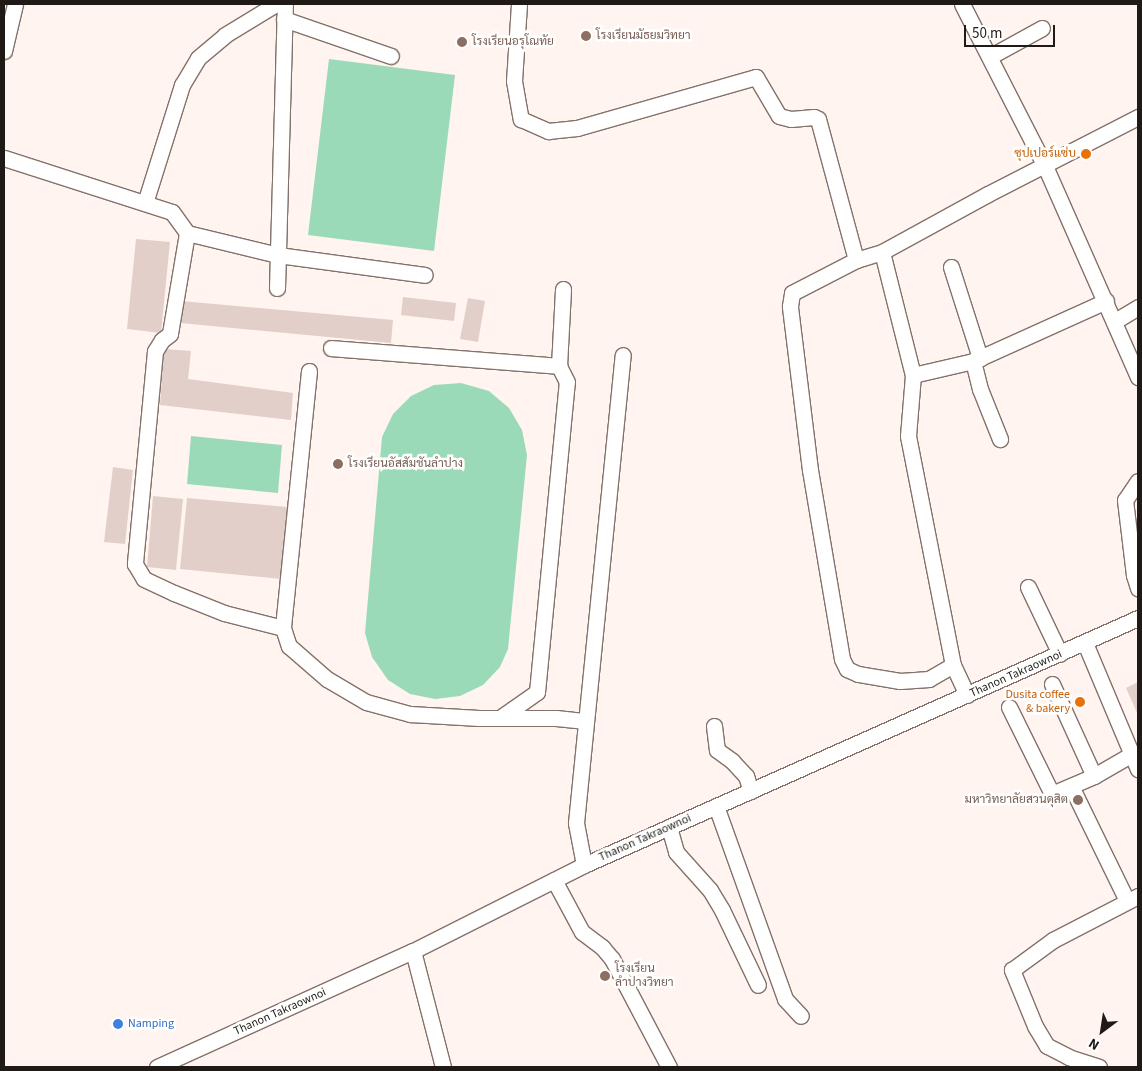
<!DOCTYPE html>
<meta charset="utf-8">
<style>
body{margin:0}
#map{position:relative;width:1142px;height:1071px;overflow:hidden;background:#fff4ef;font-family:"Source Sans 3",Sarabun,sans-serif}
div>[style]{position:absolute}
.green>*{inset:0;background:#9bdab9}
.building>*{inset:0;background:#e2cfca}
.roads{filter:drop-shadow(1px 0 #82726a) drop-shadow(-1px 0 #82726a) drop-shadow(0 1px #82726a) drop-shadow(0 -1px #82726a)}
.minor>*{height:15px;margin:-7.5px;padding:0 7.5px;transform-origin:7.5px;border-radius:7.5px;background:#fff}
.dots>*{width:14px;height:14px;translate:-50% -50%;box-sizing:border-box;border:2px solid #fff;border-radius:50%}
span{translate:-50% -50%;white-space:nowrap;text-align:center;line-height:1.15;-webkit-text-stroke:5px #fff;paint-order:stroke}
.education-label{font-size:12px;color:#785e54}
.left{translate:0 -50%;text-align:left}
.right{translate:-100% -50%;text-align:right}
.food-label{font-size:12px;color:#c56008}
.street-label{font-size:12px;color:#201a17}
.shop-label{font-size:12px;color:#366cbe}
.frame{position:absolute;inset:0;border:5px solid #201a17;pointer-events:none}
.north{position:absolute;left:1077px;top:1006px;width:50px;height:50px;-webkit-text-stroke:4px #fff;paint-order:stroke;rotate:211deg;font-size:14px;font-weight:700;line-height:20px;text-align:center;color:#201a17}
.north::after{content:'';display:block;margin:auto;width:18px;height:22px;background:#201a17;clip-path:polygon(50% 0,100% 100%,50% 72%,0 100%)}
.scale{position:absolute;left:964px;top:25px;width:91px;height:22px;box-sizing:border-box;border:2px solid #201a17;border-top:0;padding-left:6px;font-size:15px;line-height:18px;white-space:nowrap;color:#201a17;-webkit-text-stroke:4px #fff;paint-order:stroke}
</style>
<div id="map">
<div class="green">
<i style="clip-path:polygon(329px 59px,455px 75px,434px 251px,308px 235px)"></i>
<i style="clip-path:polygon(461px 383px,489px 391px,509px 408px,522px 430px,527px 455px,508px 649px,500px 667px,483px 685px,460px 696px,435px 699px,410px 694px,388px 680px,372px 657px,365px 633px,382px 437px,393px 414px,411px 396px,434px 385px)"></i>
<i style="clip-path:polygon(191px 436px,282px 445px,278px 493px,187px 484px)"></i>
</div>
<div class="building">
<i style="clip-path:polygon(136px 239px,170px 242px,161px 333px,127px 329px)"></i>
<i style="clip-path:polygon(403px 297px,456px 303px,454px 321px,401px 315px)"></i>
<i style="clip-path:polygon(468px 298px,485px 301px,478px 342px,460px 339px)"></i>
<i style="clip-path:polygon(181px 301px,393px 320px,391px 343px,180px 323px)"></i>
<i style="clip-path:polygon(164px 349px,191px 351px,188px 379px,293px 393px,291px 420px,160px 405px)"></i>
<i style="clip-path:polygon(113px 467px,133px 470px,125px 544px,104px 542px)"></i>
<i style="clip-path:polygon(153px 496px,183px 499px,176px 570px,147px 567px)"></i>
<i style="clip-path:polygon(187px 498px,288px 507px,281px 579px,180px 569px)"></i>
<i style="clip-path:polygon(1138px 682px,1138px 715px,1126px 688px)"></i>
</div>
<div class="roads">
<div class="minor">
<i style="left:519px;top:4px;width:77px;rotate:93.7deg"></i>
<i style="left:514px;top:81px;width:39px;rotate:80deg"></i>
<i style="left:521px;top:119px;width:30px;rotate:24deg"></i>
<i style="left:548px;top:131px;width:29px;rotate:-6deg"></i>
<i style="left:577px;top:128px;width:186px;rotate:-15.9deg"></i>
<i style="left:756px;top:77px;width:45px;rotate:59.5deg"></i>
<i style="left:779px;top:116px;width:12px;rotate:14deg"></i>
<i style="left:791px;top:119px;width:23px;rotate:-5deg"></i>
<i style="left:814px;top:117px;width:4px;rotate:27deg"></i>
<i style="left:818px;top:119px;width:146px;rotate:74.9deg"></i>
<i style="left:962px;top:4px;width:182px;rotate:62.9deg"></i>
<i style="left:1045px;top:166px;width:231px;rotate:66.2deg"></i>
<i style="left:284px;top:19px;width:113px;rotate:19.1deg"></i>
<i style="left:4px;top:51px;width:48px;rotate:-76.8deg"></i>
<i style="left:991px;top:56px;width:58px;rotate:-28.8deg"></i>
<i style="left:4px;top:158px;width:176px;rotate:17.8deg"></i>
<i style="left:172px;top:212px;width:26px;rotate:54deg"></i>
<i style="left:187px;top:233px;width:94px;rotate:13.6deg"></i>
<i style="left:278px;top:255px;width:148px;rotate:7.7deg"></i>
<i style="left:145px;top:203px;width:124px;rotate:-72.6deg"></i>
<i style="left:182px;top:85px;width:31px;rotate:-59deg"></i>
<i style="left:198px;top:58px;width:35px;rotate:-40deg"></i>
<i style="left:225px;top:35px;width:60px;rotate:-31.3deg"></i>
<i style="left:187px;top:233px;width:102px;rotate:99.6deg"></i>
<i style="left:170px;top:334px;width:10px;rotate:143deg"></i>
<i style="left:162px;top:340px;width:13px;rotate:122deg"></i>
<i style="left:155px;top:351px;width:214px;rotate:95.4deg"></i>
<i style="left:135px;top:564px;width:17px;rotate:59deg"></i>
<i style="left:144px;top:579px;width:33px;rotate:25deg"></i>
<i style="left:174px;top:593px;width:54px;rotate:21.8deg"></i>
<i style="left:224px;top:613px;width:61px;rotate:14.3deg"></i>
<i style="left:882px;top:252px;width:127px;rotate:75.9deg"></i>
<i style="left:913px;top:375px;width:61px;rotate:94.7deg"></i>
<i style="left:908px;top:436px;width:233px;rotate:78.9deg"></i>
<i style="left:951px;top:267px;width:96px;rotate:72.3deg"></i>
<i style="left:277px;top:288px;width:284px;rotate:-88.4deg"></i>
<i style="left:1115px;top:321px;width:27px;rotate:-31deg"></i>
<i style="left:331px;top:348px;width:229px;rotate:4.5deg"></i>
<i style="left:973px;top:361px;width:29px;rotate:76deg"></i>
<i style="left:980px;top:389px;width:54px;rotate:68.2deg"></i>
<i style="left:309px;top:371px;width:258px;rotate:95.8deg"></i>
<i style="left:283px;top:628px;width:19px;rotate:72deg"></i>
<i style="left:289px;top:646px;width:50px;rotate:41deg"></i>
<i style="left:327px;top:679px;width:45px;rotate:30.5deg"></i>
<i style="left:366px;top:702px;width:46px;rotate:15.3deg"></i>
<i style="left:410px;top:714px;width:69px;rotate:3.3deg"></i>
<i style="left:479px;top:718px;width:77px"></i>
<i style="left:556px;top:718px;width:30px;rotate:6deg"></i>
<i style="left:913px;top:375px;width:62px;rotate:-13.1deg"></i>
<i style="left:973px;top:361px;width:146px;rotate:-24.3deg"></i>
<i style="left:1138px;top:481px;width:23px;rotate:124deg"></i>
<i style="left:1125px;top:500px;width:76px;rotate:83.2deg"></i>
<i style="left:1134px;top:575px;width:14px;rotate:73deg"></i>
<i style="left:1028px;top:587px;width:74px;rotate:64.5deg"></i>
<i style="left:1085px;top:643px;width:137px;rotate:67.2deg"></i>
<i style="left:1052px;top:684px;width:101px;rotate:65.5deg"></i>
<i style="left:967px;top:695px;width:33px;rotate:-115deg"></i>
<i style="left:953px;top:665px;width:28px;rotate:150deg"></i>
<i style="left:929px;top:679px;width:29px;rotate:176deg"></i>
<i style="left:900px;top:681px;width:43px;rotate:-170.5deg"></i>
<i style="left:858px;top:674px;width:12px;rotate:-156deg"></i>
<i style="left:847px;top:669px;width:11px;rotate:-117deg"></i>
<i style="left:842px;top:659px;width:192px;rotate:-99.6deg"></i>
<i style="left:810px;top:470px;width:165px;rotate:-97deg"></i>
<i style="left:790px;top:306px;width:13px;rotate:-81deg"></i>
<i style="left:792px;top:293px;width:72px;rotate:-27.3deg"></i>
<i style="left:856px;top:260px;width:27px;rotate:-17deg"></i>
<i style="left:882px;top:252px;width:121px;rotate:-28.7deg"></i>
<i style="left:988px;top:194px;width:169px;rotate:-27.2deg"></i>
<i style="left:1009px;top:707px;width:97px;rotate:63.7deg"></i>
<i style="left:1052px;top:794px;width:46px;rotate:-23.2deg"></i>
<i style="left:1094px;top:776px;width:44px;rotate:-30.1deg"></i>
<i style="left:500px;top:718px;width:45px;rotate:-35.1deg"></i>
<i style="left:537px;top:692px;width:311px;rotate:-84.5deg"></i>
<i style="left:567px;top:382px;width:18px;rotate:-117deg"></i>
<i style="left:559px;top:366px;width:77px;rotate:-87deg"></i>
<i style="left:714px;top:726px;width:24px;rotate:83deg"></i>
<i style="left:717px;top:750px;width:19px;rotate:36deg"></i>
<i style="left:732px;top:761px;width:21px;rotate:47deg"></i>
<i style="left:746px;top:776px;width:16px;rotate:72deg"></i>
<i style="left:1071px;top:786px;width:128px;rotate:64deg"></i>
<i style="left:716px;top:806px;width:205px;rotate:70.3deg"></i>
<i style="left:785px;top:999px;width:23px;rotate:47deg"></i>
<i style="left:669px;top:827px;width:26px;rotate:74deg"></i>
<i style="left:676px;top:852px;width:51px;rotate:48.2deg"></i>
<i style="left:710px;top:890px;width:23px;rotate:59deg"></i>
<i style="left:722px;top:910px;width:83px;rotate:64.4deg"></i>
<i style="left:584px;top:865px;width:43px;rotate:-100.8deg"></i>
<i style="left:576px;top:823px;width:470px;rotate:-84.3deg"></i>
<i style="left:554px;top:880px;width:59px;rotate:61.7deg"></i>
<i style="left:582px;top:932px;width:25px;rotate:37deg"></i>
<i style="left:602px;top:947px;width:16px;rotate:50deg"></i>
<i style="left:612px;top:959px;width:122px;rotate:62.2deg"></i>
<i style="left:413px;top:951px;width:120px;rotate:75.5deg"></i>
<i style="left:157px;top:1067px;width:281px;rotate:-24.4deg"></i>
<i style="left:413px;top:951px;width:191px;rotate:-26.7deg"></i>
<i style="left:584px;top:865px;width:607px;rotate:-24.03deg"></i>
<i style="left:1099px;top:1067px;width:32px;rotate:-162deg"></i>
<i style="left:1069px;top:1057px;width:25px;rotate:-153deg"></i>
<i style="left:1047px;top:1046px;width:23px;rotate:-121deg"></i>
<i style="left:1035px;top:1026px;width:61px;rotate:-112.3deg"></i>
<i style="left:1012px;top:970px;width:51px;rotate:-36.2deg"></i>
<i style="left:1053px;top:940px;width:96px;rotate:-27.4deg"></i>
</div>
</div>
<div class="dots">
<i style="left:586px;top:36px;background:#8d6e63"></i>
<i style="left:462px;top:42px;background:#8d6e63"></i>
<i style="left:1086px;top:154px;background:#e8710a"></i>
<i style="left:338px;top:464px;background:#8d6e63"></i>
<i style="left:1080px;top:702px;background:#e8710a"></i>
<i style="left:1078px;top:800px;background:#8d6e63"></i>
<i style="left:605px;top:976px;background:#8d6e63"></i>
<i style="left:118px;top:1024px;background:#3f7fe0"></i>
</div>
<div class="education-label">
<span class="left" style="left:596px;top:36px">โรงเรียนมัธยมวิทยา</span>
<span class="left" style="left:472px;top:42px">โรงเรียนอรุโณทัย</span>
<span class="left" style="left:348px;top:464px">โรงเรียนอัสสัมชันลำปาง</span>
<span class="right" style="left:1068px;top:800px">มหาวิทยาลัยสวนดุสิต</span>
<span class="left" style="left:615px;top:976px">โรงเรียน<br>ลำปางวิทยา</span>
</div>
<div class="food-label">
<span class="right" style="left:1076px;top:154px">ซุปเปอร์แซ่บ</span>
<span class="right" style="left:1070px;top:702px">Dusita coffee<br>&amp; bakery</span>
</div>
<div class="street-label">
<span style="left:1016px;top:674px;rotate:-24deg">Thanon Takraownoi</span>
<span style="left:645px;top:838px;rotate:-24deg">Thanon Takraownoi</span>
<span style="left:280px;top:1012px;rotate:-24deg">Thanon Takraownoi</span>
</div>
<div class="shop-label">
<span class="left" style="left:128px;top:1024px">Namping</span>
</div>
<div class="frame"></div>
<div class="north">N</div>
<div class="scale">50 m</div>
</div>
